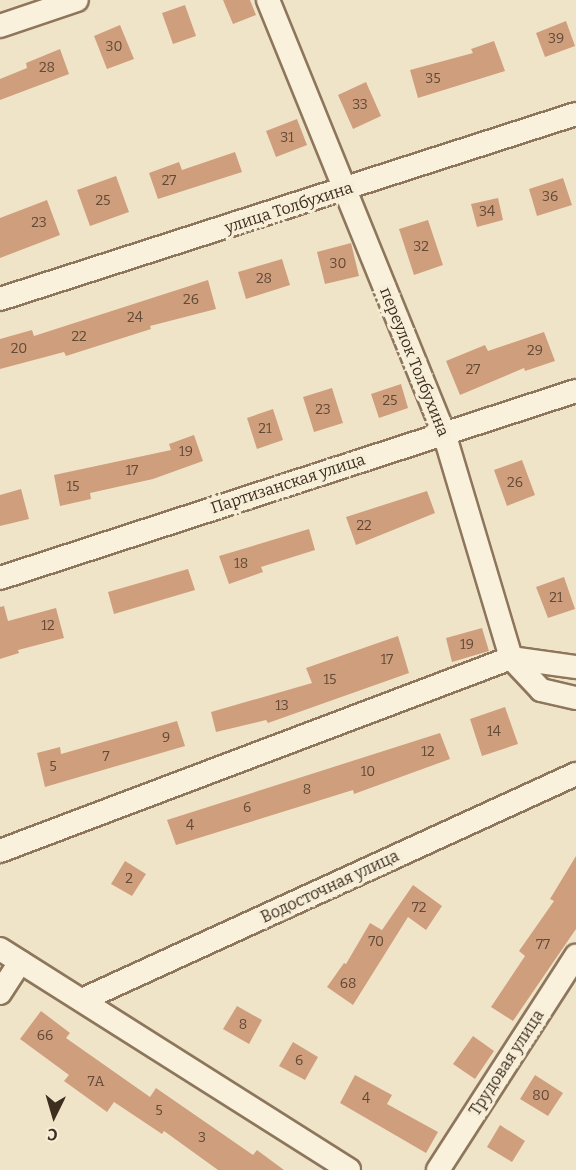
<!DOCTYPE html>
<meta charset="utf-8">
<style>
body{margin:0}
#map{position:relative;width:576px;height:1170px;overflow:hidden;background:#f0e4c8;font-family:Bitter,serif}
div>[style]{position:absolute}
.building>*{inset:0;background:#cf9f7d}
.roads{filter:drop-shadow(2px 0 #8d765c) drop-shadow(-2px 0 #8d765c) drop-shadow(0 2px #8d765c) drop-shadow(0 -2px #8d765c)}
.minor>*{height:22px;margin:-11px;padding:0 11px;transform-origin:11px;border-radius:11px;background:#faf1dc}
span{translate:-50% -50%;white-space:nowrap;text-align:center;line-height:1.15;-webkit-text-stroke:6px #f7eed8;paint-order:stroke}
.number-label{font-size:14px;color:#624a37}
.number-label span{-webkit-text-stroke-width:0}
.street-label{font-size:16px;color:#3d2e20}
.north{position:absolute;left:24px;top:1086px;width:60px;height:60px;-webkit-text-stroke:4px #f7eed8;paint-order:stroke;rotate:185deg;font-size:16px;font-weight:700;line-height:24px;text-align:center;color:#3d2e20}
.north::after{content:'';display:block;margin:auto;width:21px;height:27px;background:#3d2e20;clip-path:polygon(50% 0,100% 100%,50% 72%,0 100%)}
</style>
<div id="map">
<div class="building">
<i style="clip-path:polygon(223px 0,250px 0,256px 15px,233px 24px)"></i>
<i style="clip-path:polygon(185px 5px,196px 36px,173px 44px,162px 13px)"></i>
<i style="clip-path:polygon(566px 21px,575px 46px,545px 57px,536px 33px)"></i>
<i style="clip-path:polygon(120px 25px,134px 59px,107px 69px,94px 36px)"></i>
<i style="clip-path:polygon(494px 41px,505px 71px,418px 98px,410px 70px,473px 53px,471px 49px)"></i>
<i style="clip-path:polygon(60px 49px,69px 74px,0 100px,0 79px,27px 68px,26px 63px)"></i>
<i style="clip-path:polygon(366px 82px,381px 116px,353px 129px,338px 95px)"></i>
<i style="clip-path:polygon(297px 119px,307px 145px,276px 157px,266px 131px)"></i>
<i style="clip-path:polygon(235px 152px,242px 172px,158px 199px,149px 173px,179px 162px,182px 170px)"></i>
<i style="clip-path:polygon(116px 176px,129px 212px,90px 226px,77px 190px)"></i>
<i style="clip-path:polygon(563px 178px,572px 205px,537px 216px,529px 189px)"></i>
<i style="clip-path:polygon(498px 198px,503px 220px,477px 227px,471px 204px)"></i>
<i style="clip-path:polygon(47px 200px,60px 235px,0 258px,0 218px)"></i>
<i style="clip-path:polygon(428px 220px,443px 265px,414px 275px,399px 229px)"></i>
<i style="clip-path:polygon(351px 243px,359px 276px,325px 284px,317px 252px)"></i>
<i style="clip-path:polygon(282px 259px,290px 285px,246px 299px,238px 272px)"></i>
<i style="clip-path:polygon(208px 280px,216px 309px,150px 326px,151px 329px,66px 356px,64px 352px,0 369px,0 339px,32px 330px,34px 336px)"></i>
<i style="clip-path:polygon(544px 332px,555px 361px,525px 371px,524px 368px,460px 395px,446px 361px,485px 345px,488px 351px)"></i>
<i style="clip-path:polygon(401px 384px,408px 408px,379px 418px,371px 394px)"></i>
<i style="clip-path:polygon(332px 388px,343px 423px,314px 432px,303px 397px)"></i>
<i style="clip-path:polygon(273px 409px,283px 440px,257px 449px,247px 418px)"></i>
<i style="clip-path:polygon(194px 435px,203px 461px,153px 479px,90px 493px,91px 499px,60px 506px,54px 475px,171px 450px,169px 444px)"></i>
<i style="clip-path:polygon(522px 460px,535px 495px,507px 506px,494px 470px)"></i>
<i style="clip-path:polygon(21px 489px,29px 519px,0 526px,0 495px)"></i>
<i style="clip-path:polygon(427px 491px,435px 513px,356px 545px,346px 517px)"></i>
<i style="clip-path:polygon(309px 529px,315px 550px,261px 567px,263px 572px,229px 584px,219px 556px)"></i>
<i style="clip-path:polygon(188px 569px,195px 590px,114px 614px,108px 592px)"></i>
<i style="clip-path:polygon(564px 577px,575px 609px,548px 618px,536px 587px)"></i>
<i style="clip-path:polygon(4px 606px,8px 621px,56px 608px,64px 638px,18px 650px,19px 653px,0 659px,0 607px)"></i>
<i style="clip-path:polygon(482px 628px,489px 651px,452px 662px,446px 638px)"></i>
<i style="clip-path:polygon(398px 636px,409px 673px,268px 723px,266px 720px,216px 732px,211px 712px,312px 683px,306px 668px)"></i>
<i style="clip-path:polygon(505px 707px,518px 744px,482px 756px,470px 719px)"></i>
<i style="clip-path:polygon(177px 721px,185px 746px,45px 787px,37px 753px,60px 747px,61px 754px)"></i>
<i style="clip-path:polygon(440px 733px,450px 759px,354px 794px,353px 790px,176px 845px,167px 820px)"></i>
<i style="clip-path:polygon(576px 856px,576px 929px,513px 1021px,491px 1007px,525px 956px,519px 951px,554px 901px,550px 899px)"></i>
<i style="clip-path:polygon(125px 861px,146px 874px,132px 896px,111px 884px)"></i>
<i style="clip-path:polygon(413px 885px,442px 906px,426px 930px,408px 917px,353px 1005px,327px 987px,344px 963px,346px 964px,370px 923px,382px 930px)"></i>
<i style="clip-path:polygon(237px 1006px,262px 1020px,249px 1044px,223px 1029px)"></i>
<i style="clip-path:polygon(41px 1011px,70px 1033px,66px 1038px,150px 1097px,156px 1088px,253px 1155px,257px 1150px,284px 1170px,218px 1170px,164px 1131px,162px 1134px,114px 1102px,107px 1112px,64px 1081px,69px 1075px,20px 1039px)"></i>
<i style="clip-path:polygon(473px 1036px,494px 1051px,475px 1079px,453px 1064px)"></i>
<i style="clip-path:polygon(293px 1042px,318px 1057px,305px 1080px,279px 1066px)"></i>
<i style="clip-path:polygon(355px 1075px,392px 1095px,387px 1104px,438px 1132px,426px 1153px,340px 1103px)"></i>
<i style="clip-path:polygon(535px 1075px,563px 1093px,548px 1116px,520px 1099px)"></i>
<i style="clip-path:polygon(500px 1125px,525px 1141px,512px 1162px,487px 1147px)"></i>
</div>
<div class="roads">
<div class="minor">
<i style="left:268px;top:0;width:467px;rotate:67.9deg"></i>
<i style="left:444px;top:433px;width:235px;rotate:73.4deg"></i>
<i style="left:511px;top:658px;width:44px;rotate:46.8deg"></i>
<i style="left:541px;top:690px;width:36px;rotate:13deg"></i>
<i style="left:0;top:26px;width:81px;rotate:-18.7deg"></i>
<i style="left:0;top:299px;width:605px;rotate:-17.81deg"></i>
<i style="left:0;top:578px;width:606px;rotate:-17.99deg"></i>
<i style="left:0;top:851px;width:546px;rotate:-20.69deg"></i>
<i style="left:511px;top:658px;width:66px;rotate:7.9deg"></i>
<i style="left:0;top:949px;width:413px;rotate:32.3deg"></i>
<i style="left:0;top:993px;width:37px;rotate:-57deg"></i>
<i style="left:84px;top:999px;width:541px;rotate:-24.58deg"></i>
<i style="left:438px;top:1170px;width:255px;rotate:-57.2deg"></i>
</div>
</div>
<div class="number-label">
<span style="left:556px;top:39px">39</span>
<span style="left:114px;top:47px">30</span>
<span style="left:47px;top:68px">28</span>
<span style="left:433px;top:79px">35</span>
<span style="left:360px;top:105px">33</span>
<span style="left:287px;top:138px">31</span>
<span style="left:169px;top:181px">27</span>
<span style="left:550px;top:197px">36</span>
<span style="left:103px;top:201px">25</span>
<span style="left:487px;top:212px">34</span>
<span style="left:39px;top:223px">23</span>
<span style="left:421px;top:247px">32</span>
<span style="left:338px;top:264px">30</span>
<span style="left:264px;top:279px">28</span>
<span style="left:191px;top:300px">26</span>
<span style="left:135px;top:318px">24</span>
<span style="left:79px;top:337px">22</span>
<span style="left:19px;top:349px">20</span>
<span style="left:535px;top:351px">29</span>
<span style="left:473px;top:370px">27</span>
<span style="left:390px;top:401px">25</span>
<span style="left:323px;top:410px">23</span>
<span style="left:265px;top:429px">21</span>
<span style="left:186px;top:452px">19</span>
<span style="left:132px;top:471px">17</span>
<span style="left:515px;top:483px">26</span>
<span style="left:73px;top:487px">15</span>
<span style="left:364px;top:526px">22</span>
<span style="left:241px;top:564px">18</span>
<span style="left:556px;top:598px">21</span>
<span style="left:48px;top:626px">12</span>
<span style="left:467px;top:645px">19</span>
<span style="left:387px;top:660px">17</span>
<span style="left:330px;top:680px">15</span>
<span style="left:282px;top:706px">13</span>
<span style="left:494px;top:732px">14</span>
<span style="left:166px;top:738px">9</span>
<span style="left:428px;top:752px">12</span>
<span style="left:106px;top:757px">7</span>
<span style="left:53px;top:767px">5</span>
<span style="left:368px;top:772px">10</span>
<span style="left:307px;top:790px">8</span>
<span style="left:247px;top:808px">6</span>
<span style="left:190px;top:826px">4</span>
<span style="left:129px;top:879px">2</span>
<span style="left:419px;top:908px">72</span>
<span style="left:376px;top:942px">70</span>
<span style="left:543px;top:945px">77</span>
<span style="left:348px;top:984px">68</span>
<span style="left:243px;top:1025px">8</span>
<span style="left:45px;top:1036px">66</span>
<span style="left:299px;top:1061px">6</span>
<span style="left:96px;top:1082px">7А</span>
<span style="left:541px;top:1096px">80</span>
<span style="left:366px;top:1099px">4</span>
<span style="left:159px;top:1111px">5</span>
<span style="left:202px;top:1138px">3</span>
</div>
<div class="street-label">
<span style="left:289px;top:208px;rotate:-18deg">улица Толбухина</span>
<span style="left:414px;top:362px;rotate:68deg">переулок Толбухина</span>
<span style="left:288px;top:484px;rotate:-18deg">Партизанская улица</span>
<span style="left:330px;top:887px;rotate:-25deg">Водосточная улица</span>
<span style="left:507px;top:1063px;rotate:-57deg">Трудовая улица</span>
</div>
<div class="north">С</div>
</div>
